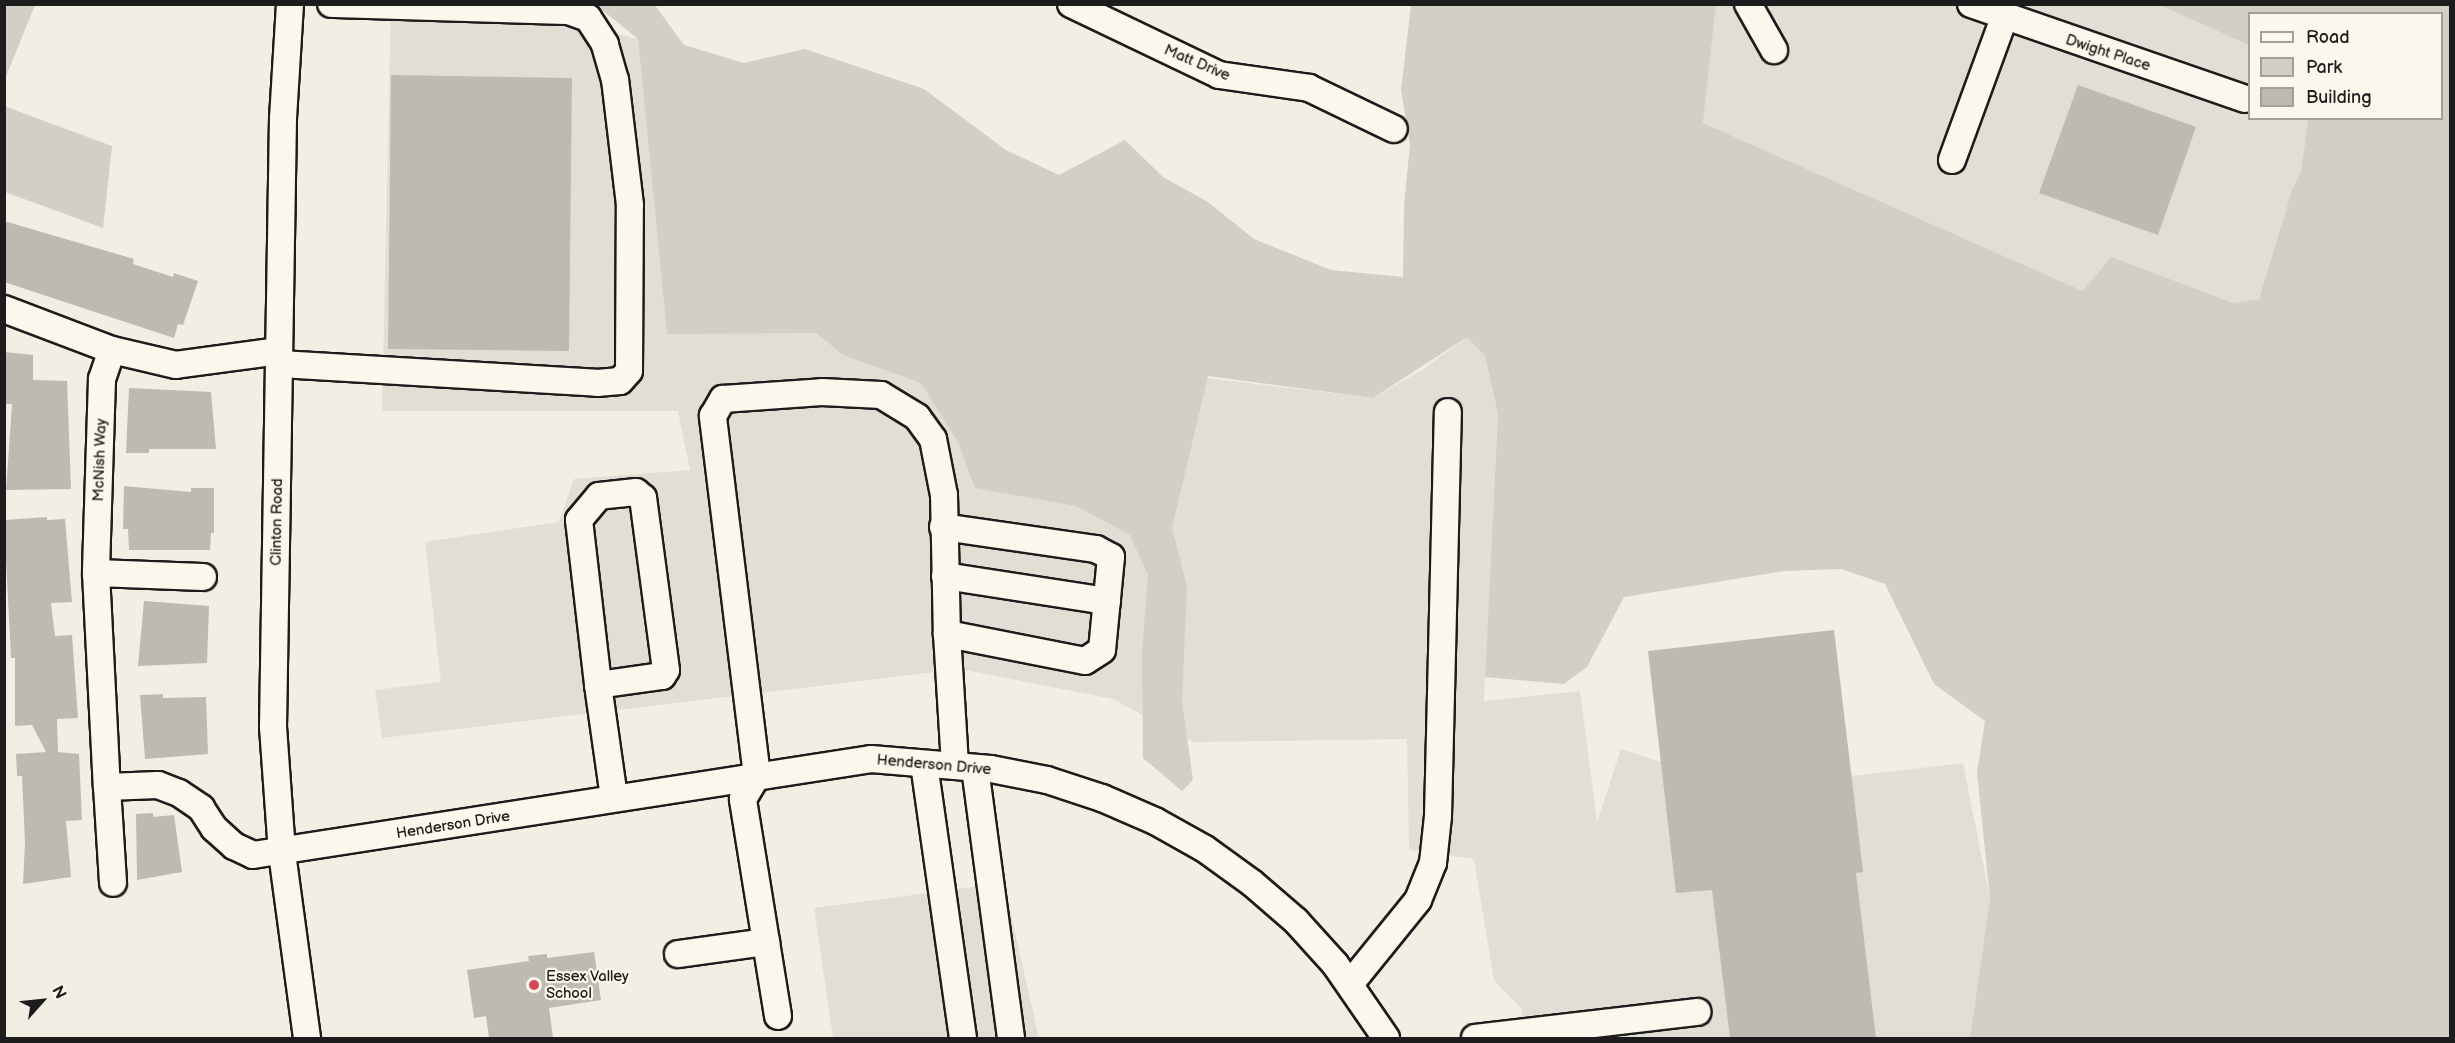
<!DOCTYPE html>
<style>
body{margin:0}
#map{position:relative;width:2455px;height:1043px;overflow:hidden;background:#f2eee4;font-family:"Balsamiq Sans",sans-serif}
div>[style]{position:absolute}
.built>*{inset:0;background:#e2ded5}
.green>*{inset:0;background:#d2cfc6}
.building>*{inset:0;background:#bdbab1}
.roads{filter:drop-shadow(2px 0 #1c1c1c) drop-shadow(-2px 0 #1c1c1c) drop-shadow(0 2px #1c1c1c) drop-shadow(0 -2px #1c1c1c)}
.minor>*{height:26px;margin:-13px;padding:0 13px;transform-origin:13px;border-radius:13px;background:#fbf7ec}
.dots>*{width:16px;height:16px;translate:-50% -50%;box-sizing:border-box;border:3px solid #fbf7ec;border-radius:50%}
span{translate:-50% -50%;white-space:nowrap;text-align:center;line-height:1.15;-webkit-text-stroke:4.5px #fbf7ec;paint-order:stroke}
.street-label{font-size:15px;color:#1c1c1c}
.poi-label{font-size:15px;color:#1c1c1c}
.left{translate:0 -50%;text-align:left}
.frame{position:absolute;inset:0;border:6px solid #1c1c1c;pointer-events:none}
.legend{position:absolute;left:2248px;top:12px;width:195px;height:108px;box-sizing:border-box;background:#fbf7ec;border:2px solid #a29f99;margin:0;padding:8px 10px;list-style:none;font-size:18px;color:#1c1c1c}
.legend li{display:flex;align-items:center;gap:12px;height:30px}
.legend b{width:30px;border:2px solid #a29f99}
.north{position:absolute;left:12px;top:971px;width:60px;height:60px;-webkit-text-stroke:4px #fbf7ec;paint-order:stroke;rotate:63deg;font-size:16px;font-weight:700;line-height:24px;text-align:center;color:#1c1c1c}
.north::after{content:'';display:block;margin:auto;width:21px;height:27px;background:#1c1c1c;clip-path:polygon(50% 0,100% 100%,50% 72%,0 100%)}
</style>
<div id="map">
<div class="built">
<i style="clip-path:polygon(391px 5px,501px 5px,638px 39px,667px 333px,831px 333px,1373px 398px,1422px 370px,1467px 337px,1485px 356px,1498px 414px,1484px 701px,1580px 691px,1597px 822px,1621px 749px,1820px 814px,1843px 757px,1853px 776px,1963px 763px,1990px 899px,1970px 1038px,1526px 1038px,1521px 1008px,1494px 980px,1474px 859px,1409px 850px,1407px 739px,1193px 742px,1113px 699px,960px 669px,382px 738px,375px 690px,441px 682px,425px 542px,559px 522px,574px 479px,690px 470px,678px 411px,382px 411px)"></i>
<i style="clip-path:polygon(1716px 5px,2318px 5px,2250px 14px,2250px 118px,2308px 119px,2301px 172px,2292px 190px,2259px 299px,2233px 303px,2083px 291px,1703px 123px)"></i>
<i style="clip-path:polygon(1004px 883px,1039px 1038px,833px 1038px,814px 908px)"></i>
</div>
<div class="green">
<i style="clip-path:polygon(5px 4px,35px 5px,5px 79px,4px 5px)"></i>
<i style="clip-path:polygon(654px 4px,684px 45px,744px 63px,805px 49px,924px 89px,1006px 150px,1059px 175px,1125px 140px,1163px 177px,1208px 202px,1254px 239px,1331px 270px,1403px 277px,1404px 205px,1410px 144px,1401px 90px,1411px 5px,1716px 5px,1703px 123px,2083px 291px,2111px 257px,2233px 303px,2259px 299px,2292px 190px,2301px 172px,2308px 119px,2442px 118px,2442px 14px,2250px 14px,2249px 45px,2160px 5px,2450px 5px,2450px 1038px,1970px 1038px,1990px 899px,1977px 773px,1985px 721px,1934px 684px,1885px 584px,1841px 569px,1784px 571px,1624px 597px,1587px 667px,1564px 684px,1485px 677px,1498px 414px,1485px 356px,1467px 337px,1373px 398px,1208px 376px,1172px 528px,1187px 587px,1182px 701px,1193px 780px,1182px 791px,1143px 758px,1142px 652px,1148px 575px,1130px 535px,1076px 506px,975px 488px,958px 442px,921px 383px,843px 355px,816px 333px,667px 334px,638px 39px,596px 5px)"></i>
<i style="clip-path:polygon(4px 106px,112px 146px,103px 228px,5px 192px)"></i>
</div>
<div class="building">
<i style="clip-path:polygon(391px 75px,572px 78px,569px 351px,388px 349px)"></i>
<i style="clip-path:polygon(2078px 85px,2196px 127px,2158px 235px,2039px 193px)"></i>
<i style="clip-path:polygon(4px 221px,134px 259px,133px 264px,173px 277px,174px 273px,198px 281px,183px 325px,178px 324px,174px 338px,4px 282px)"></i>
<i style="clip-path:polygon(4px 352px,33px 355px,33px 380px,67px 381px,71px 489px,6px 490px,12px 404px,4px 404px)"></i>
<i style="clip-path:polygon(129px 388px,211px 392px,216px 449px,149px 449px,149px 453px,126px 453px)"></i>
<i style="clip-path:polygon(124px 486px,191px 492px,191px 488px,214px 488px,214px 533px,211px 533px,210px 550px,129px 550px,128px 529px,123px 529px)"></i>
<i style="clip-path:polygon(47px 517px,47px 520px,65px 519px,72px 602px,51px 603px,55px 636px,72px 635px,78px 718px,57px 719px,58px 752px,79px 754px,82px 820px,66px 821px,71px 877px,23px 884px,25px 842px,22px 776px,17px 776px,16px 754px,46px 752px,32px 725px,15px 726px,15px 658px,11px 658px,4px 520px)"></i>
<i style="clip-path:polygon(144px 601px,209px 606px,207px 663px,138px 666px)"></i>
<i style="clip-path:polygon(1834px 630px,1863px 872px,1856px 873px,1876px 1038px,1730px 1038px,1712px 890px,1676px 893px,1648px 651px)"></i>
<i style="clip-path:polygon(163px 694px,163px 698px,206px 697px,208px 754px,145px 759px,140px 695px)"></i>
<i style="clip-path:polygon(153px 813px,153px 817px,174px 815px,182px 872px,137px 880px,136px 814px)"></i>
<i style="clip-path:polygon(594px 952px,601px 1000px,549px 1008px,553px 1038px,489px 1038px,486px 1016px,474px 1018px,467px 970px,529px 961px,528px 956px,547px 954px,547px 958px)"></i>
</div>
<div class="roads">
<div class="minor">
<i style="left:290px;top:4px;width:114px;rotate:93.5deg"></i>
<i style="left:283px;top:118px;width:609px;rotate:90.94deg"></i>
<i style="left:273px;top:727px;width:126px;rotate:85.9deg"></i>
<i style="left:282px;top:853px;width:187px;rotate:82.3deg"></i>
<i style="left:1071px;top:4px;width:164px;rotate:25.6deg"></i>
<i style="left:1219px;top:75px;width:91px;rotate:8.2deg"></i>
<i style="left:1309px;top:88px;width:94px;rotate:25.8deg"></i>
<i style="left:1748px;top:4px;width:53px;rotate:60.5deg"></i>
<i style="left:1971px;top:4px;width:290px;rotate:19.1deg"></i>
<i style="left:1952px;top:160px;width:151px;rotate:-69.9deg"></i>
<i style="left:4px;top:309px;width:116px;rotate:20.8deg"></i>
<i style="left:279px;top:351px;width:104px;rotate:172.3deg"></i>
<i style="left:176px;top:365px;width:66px;rotate:-166.8deg"></i>
<i style="left:112px;top:350px;width:31px;rotate:109deg"></i>
<i style="left:102px;top:379px;width:194px;rotate:91.8deg"></i>
<i style="left:96px;top:573px;width:214px;rotate:87.1deg"></i>
<i style="left:107px;top:787px;width:51px;rotate:-2.2deg"></i>
<i style="left:158px;top:785px;width:22px;rotate:21deg"></i>
<i style="left:179px;top:793px;width:27px;rotate:34deg"></i>
<i style="left:201px;top:808px;width:24px;rotate:57deg"></i>
<i style="left:214px;top:828px;width:27px;rotate:42deg"></i>
<i style="left:234px;top:846px;width:21px;rotate:25deg"></i>
<i style="left:253px;top:855px;width:625px;rotate:-8.83deg"></i>
<i style="left:871px;top:759px;width:120px;rotate:4.8deg"></i>
<i style="left:991px;top:769px;width:57px;rotate:11.1deg"></i>
<i style="left:1047px;top:780px;width:58px;rotate:18.1deg"></i>
<i style="left:1102px;top:798px;width:58px;rotate:23.5deg"></i>
<i style="left:1155px;top:821px;width:57px;rotate:29.2deg"></i>
<i style="left:1205px;top:849px;width:58px;rotate:35.9deg"></i>
<i style="left:1252px;top:883px;width:58px;rotate:40.8deg"></i>
<i style="left:1296px;top:921px;width:58px;rotate:47.8deg"></i>
<i style="left:1335px;top:964px;width:90px;rotate:55.4deg"></i>
<i style="left:280px;top:364px;width:318px;rotate:3.4deg"></i>
<i style="left:597px;top:383px;width:23px;rotate:-5deg"></i>
<i style="left:620px;top:381px;width:13px;rotate:-48deg"></i>
<i style="left:629px;top:371px;width:166px;rotate:-89.7deg"></i>
<i style="left:630px;top:205px;width:126px;rotate:-96.8deg"></i>
<i style="left:615px;top:80px;width:37px;rotate:-106deg"></i>
<i style="left:605px;top:44px;width:31px;rotate:-123deg"></i>
<i style="left:588px;top:18px;width:20px;rotate:-160deg"></i>
<i style="left:569px;top:11px;width:238px;rotate:-178.3deg"></i>
<i style="left:943px;top:527px;width:155px;rotate:8.2deg"></i>
<i style="left:1096px;top:549px;width:17px;rotate:28deg"></i>
<i style="left:1111px;top:557px;width:93px;rotate:95.5deg"></i>
<i style="left:1102px;top:650px;width:20px;rotate:147deg"></i>
<i style="left:1085px;top:661px;width:141px;rotate:-168.9deg"></i>
<i style="left:947px;top:634px;width:132px;rotate:86.5deg"></i>
<i style="left:96px;top:573px;width:107px;rotate:2.1deg"></i>
<i style="left:945px;top:576px;width:164px;rotate:8.8deg"></i>
<i style="left:598px;top:685px;width:65px;rotate:-8deg"></i>
<i style="left:662px;top:676px;width:7px;rotate:-56deg"></i>
<i style="left:666px;top:670px;width:174px;rotate:-97.6deg"></i>
<i style="left:643px;top:498px;width:9px;rotate:-139deg"></i>
<i style="left:636px;top:492px;width:37px;rotate:174deg"></i>
<i style="left:599px;top:496px;width:31px;rotate:130deg"></i>
<i style="left:579px;top:520px;width:166px;rotate:83.4deg"></i>
<i style="left:598px;top:685px;width:114px;rotate:81.9deg"></i>
<i style="left:924px;top:764px;width:277px;rotate:81.9deg"></i>
<i style="left:975px;top:768px;width:272px;rotate:82.4deg"></i>
<i style="left:107px;top:787px;width:96px;rotate:86.4deg"></i>
<i style="left:678px;top:954px;width:89px;rotate:-7.8deg"></i>
<i style="left:1350px;top:984px;width:108px;rotate:-51deg"></i>
<i style="left:1418px;top:900px;width:40px;rotate:-68deg"></i>
<i style="left:1433px;top:863px;width:47px;rotate:-83.9deg"></i>
<i style="left:1438px;top:816px;width:404px;rotate:-88.6deg"></i>
<i style="left:778px;top:1016px;width:220px;rotate:-99.2deg"></i>
<i style="left:743px;top:799px;width:27px;rotate:-59deg"></i>
<i style="left:757px;top:776px;width:363px;rotate:-97deg"></i>
<i style="left:713px;top:416px;width:20px;rotate:-60deg"></i>
<i style="left:723px;top:399px;width:99px;rotate:-4deg"></i>
<i style="left:822px;top:392px;width:59px;rotate:2.9deg"></i>
<i style="left:881px;top:395px;width:42px;rotate:31.4deg"></i>
<i style="left:917px;top:417px;width:27px;rotate:54deg"></i>
<i style="left:933px;top:439px;width:57px;rotate:78.9deg"></i>
<i style="left:944px;top:495px;width:139px;rotate:88.8deg"></i>
<i style="left:1475px;top:1038px;width:224px;rotate:-6.7deg"></i>
</div>
</div>
<div class="dots">
<i style="left:534px;top:985px;background:#d1495b"></i>
</div>
<div class="street-label">
<span style="left:2108px;top:53px;rotate:18deg">Dwight Place</span>
<span style="left:1197px;top:63px;rotate:23deg">Matt Drive</span>
<span style="left:100px;top:460px;rotate:-88deg">McNish Way</span>
<span style="left:277px;top:522px;rotate:-89deg">Clinton Road</span>
<span style="left:934px;top:765px;rotate:5deg">Henderson Drive</span>
<span style="left:453px;top:825px;rotate:-9deg">Henderson Drive</span>
</div>
<div class="poi-label">
<span class="left" style="left:546px;top:985px">Essex Valley<br>School</span>
</div>
<div class="frame"></div>
<ul class="legend">
<li><b style="height:8px;background:#fbf7ec"></b>Road</li>
<li><b style="height:16px;background:#d2cfc6"></b>Park</li>
<li><b style="height:16px;background:#bdbab1"></b>Building</li>
</ul>
<div class="north">N</div>
</div>
